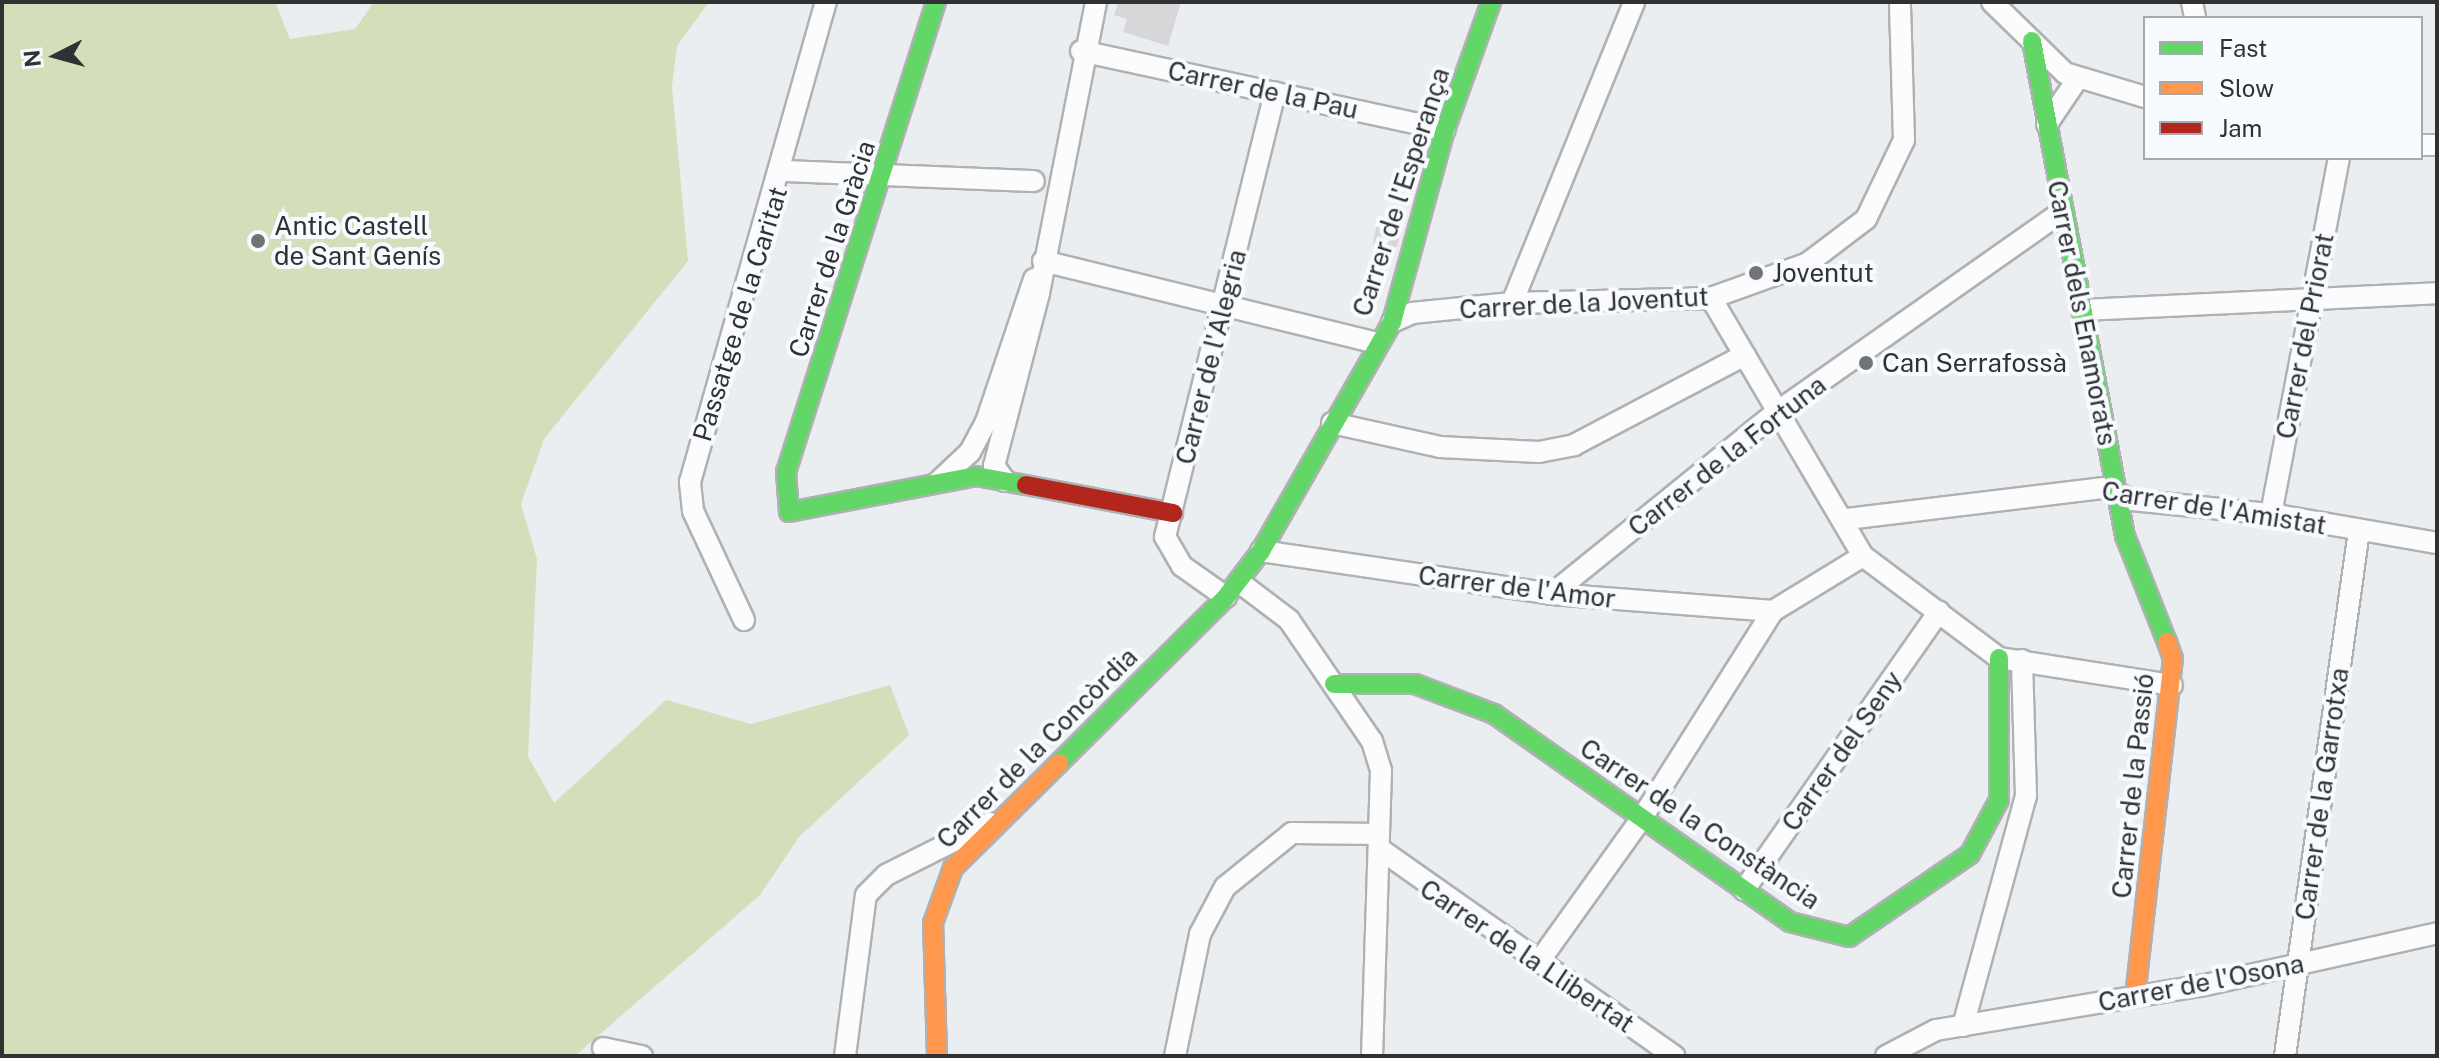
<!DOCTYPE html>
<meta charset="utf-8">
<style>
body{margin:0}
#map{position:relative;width:2439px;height:1058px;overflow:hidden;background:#ebeef1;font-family:"Public Sans",sans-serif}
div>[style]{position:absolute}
.green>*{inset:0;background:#d2dfba}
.building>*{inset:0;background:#d7d7d9}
.roads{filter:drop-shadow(2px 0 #afb1b3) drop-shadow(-2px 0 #afb1b3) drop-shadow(0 2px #afb1b3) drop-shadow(0 -2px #afb1b3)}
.street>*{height:20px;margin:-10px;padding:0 10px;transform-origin:10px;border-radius:10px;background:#fcfcfd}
.fast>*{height:18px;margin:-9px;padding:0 9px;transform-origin:9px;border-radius:9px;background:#63d668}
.slow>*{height:18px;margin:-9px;padding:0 9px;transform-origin:9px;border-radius:9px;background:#ff974d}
.jam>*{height:18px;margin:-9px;padding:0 9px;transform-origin:9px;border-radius:9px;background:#b3261e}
.dots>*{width:22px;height:22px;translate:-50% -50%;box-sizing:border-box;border:4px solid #f7faff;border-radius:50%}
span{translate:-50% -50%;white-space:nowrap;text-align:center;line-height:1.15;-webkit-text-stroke:8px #f7faff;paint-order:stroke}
.street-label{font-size:26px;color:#303133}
.poi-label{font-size:26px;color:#303133}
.left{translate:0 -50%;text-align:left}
.frame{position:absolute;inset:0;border:4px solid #303133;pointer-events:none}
.legend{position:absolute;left:2143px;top:16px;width:280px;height:144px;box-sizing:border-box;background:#f7faff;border:2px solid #a7aaad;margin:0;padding:10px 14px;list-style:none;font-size:24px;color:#303133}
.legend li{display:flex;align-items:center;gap:16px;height:40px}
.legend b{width:40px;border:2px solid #a7aaad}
.north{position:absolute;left:16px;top:16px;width:80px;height:80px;-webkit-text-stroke:6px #f7faff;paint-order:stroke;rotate:264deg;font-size:22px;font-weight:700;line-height:32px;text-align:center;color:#303133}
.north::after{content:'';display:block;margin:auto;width:28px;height:36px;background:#303133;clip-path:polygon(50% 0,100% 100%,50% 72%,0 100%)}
</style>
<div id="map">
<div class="green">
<i style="clip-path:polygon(2px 2px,275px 2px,290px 39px,355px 29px,374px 2px,709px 2px,677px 46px,672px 86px,688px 261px,544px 439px,521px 504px,537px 559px,528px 756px,554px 803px,666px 700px,751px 724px,890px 685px,909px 735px,799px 837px,760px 895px,575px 1056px,2px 1056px)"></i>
</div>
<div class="building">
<i style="clip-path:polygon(1118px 2px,1181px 2px,1168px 46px,1123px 32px,1127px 19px,1114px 15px)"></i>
<i style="clip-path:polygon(1376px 227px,1402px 232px,1396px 249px,1373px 244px)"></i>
</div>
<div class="roads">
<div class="street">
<i style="left:1992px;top:2px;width:102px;rotate:44.2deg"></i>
<i style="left:2065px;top:73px;width:84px;rotate:16.7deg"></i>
<i style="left:2192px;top:2px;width:16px;rotate:79deg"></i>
<i style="left:1081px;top:51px;width:372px;rotate:12.2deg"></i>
<i style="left:2047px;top:124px;width:55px;rotate:-56deg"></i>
<i style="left:2421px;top:145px;width:16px"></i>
<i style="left:783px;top:171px;width:251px;rotate:2.3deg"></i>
<i style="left:1043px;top:261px;width:345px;rotate:13.8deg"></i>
<i style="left:1711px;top:298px;width:299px;rotate:59.5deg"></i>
<i style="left:1863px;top:556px;width:170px;rotate:36.9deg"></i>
<i style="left:1999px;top:658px;width:175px;rotate:8.9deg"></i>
<i style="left:1512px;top:303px;width:325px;rotate:-67.9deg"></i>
<i style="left:2082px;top:310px;width:355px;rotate:-2.7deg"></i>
<i style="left:1392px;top:322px;width:22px;rotate:-24deg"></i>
<i style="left:1412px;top:313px;width:100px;rotate:-5.7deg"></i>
<i style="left:1512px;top:303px;width:199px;rotate:-1.4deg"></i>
<i style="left:1711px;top:298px;width:103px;rotate:-19.8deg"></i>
<i style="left:1808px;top:263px;width:73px;rotate:-37.2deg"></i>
<i style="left:1866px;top:219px;width:88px;rotate:-64.3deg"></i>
<i style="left:1904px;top:140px;width:138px;rotate:-91.7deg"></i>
<i style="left:1332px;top:423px;width:111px;rotate:12.5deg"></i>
<i style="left:1440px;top:447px;width:99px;rotate:2.9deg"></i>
<i style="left:1539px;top:452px;width:36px;rotate:-11deg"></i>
<i style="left:1574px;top:445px;width:193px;rotate:-27.8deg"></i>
<i style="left:1005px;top:481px;width:19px;rotate:-126deg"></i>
<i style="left:994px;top:466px;width:179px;rotate:-75.4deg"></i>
<i style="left:1039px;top:293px;width:297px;rotate:-78.9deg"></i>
<i style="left:938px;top:482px;width:44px;rotate:-43.2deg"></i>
<i style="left:970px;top:452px;width:34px;rotate:-62deg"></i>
<i style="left:986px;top:422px;width:151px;rotate:-71.4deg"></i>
<i style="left:2271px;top:514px;width:362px;rotate:-79.2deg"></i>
<i style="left:1847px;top:519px;width:259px;rotate:-6.9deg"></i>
<i style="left:2104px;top:488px;width:30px;rotate:23deg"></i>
<i style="left:2132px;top:500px;width:140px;rotate:5.8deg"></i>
<i style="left:2271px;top:514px;width:169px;rotate:9.9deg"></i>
<i style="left:1261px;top:551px;width:294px;rotate:8.4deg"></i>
<i style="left:1552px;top:594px;width:222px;rotate:4.4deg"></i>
<i style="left:1239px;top:582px;width:63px;rotate:37.2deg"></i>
<i style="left:1289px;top:620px;width:147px;rotate:55.6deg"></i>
<i style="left:1372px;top:741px;width:31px;rotate:73deg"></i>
<i style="left:1381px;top:771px;width:285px;rotate:91.8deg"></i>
<i style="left:1552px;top:594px;width:289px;rotate:-39deg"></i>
<i style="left:1777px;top:412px;width:348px;rotate:-35.1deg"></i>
<i style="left:1226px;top:597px;width:54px;rotate:-144.8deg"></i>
<i style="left:1182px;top:566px;width:34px;rotate:-120deg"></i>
<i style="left:1165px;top:537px;width:458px;rotate:-76.1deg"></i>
<i style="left:744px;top:620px;width:120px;rotate:-115.1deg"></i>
<i style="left:693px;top:511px;width:29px;rotate:-96deg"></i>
<i style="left:690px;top:482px;width:499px;rotate:-74.2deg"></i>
<i style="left:1384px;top:852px;width:355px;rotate:35.1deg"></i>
<i style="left:1744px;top:890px;width:340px;rotate:-55deg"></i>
<i style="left:1538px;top:963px;width:178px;rotate:-54.4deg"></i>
<i style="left:1642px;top:818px;width:245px;rotate:-57.7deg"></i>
<i style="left:1773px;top:611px;width:105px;rotate:-31.4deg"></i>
<i style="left:1963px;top:1026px;width:238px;rotate:-74.7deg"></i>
<i style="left:2026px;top:796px;width:136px;rotate:-91.7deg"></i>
<i style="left:603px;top:1048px;width:40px;rotate:12deg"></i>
<i style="left:845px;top:1056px;width:162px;rotate:-82.6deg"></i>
<i style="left:866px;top:895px;width:28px;rotate:-45deg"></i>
<i style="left:886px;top:875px;width:116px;rotate:-26.6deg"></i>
<i style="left:1175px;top:1056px;width:125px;rotate:-78.4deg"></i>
<i style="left:1200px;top:934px;width:53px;rotate:-62deg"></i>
<i style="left:1225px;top:887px;width:86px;rotate:-38.9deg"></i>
<i style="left:1292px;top:833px;width:87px;rotate:0.7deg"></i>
<i style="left:1886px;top:1056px;width:56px;rotate:-27.5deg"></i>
<i style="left:1936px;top:1030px;width:273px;rotate:-9.5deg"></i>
<i style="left:2205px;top:985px;width:238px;rotate:-12.6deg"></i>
<i style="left:2285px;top:1056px;width:530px;rotate:-81.98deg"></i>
</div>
<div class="fast">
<i style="left:936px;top:2px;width:493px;rotate:107.7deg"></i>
<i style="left:786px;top:472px;width:40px;rotate:85.7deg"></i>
<i style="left:789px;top:512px;width:190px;rotate:-10.9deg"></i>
<i style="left:976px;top:476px;width:51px;rotate:10.2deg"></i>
<i style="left:2032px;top:41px;width:504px;rotate:79.36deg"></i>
<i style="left:2125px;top:536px;width:114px;rotate:68.4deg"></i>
<i style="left:1334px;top:684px;width:81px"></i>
<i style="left:1415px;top:684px;width:85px;rotate:20.8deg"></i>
<i style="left:1494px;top:714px;width:362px;rotate:35.1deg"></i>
<i style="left:1790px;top:922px;width:61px;rotate:14.3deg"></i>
<i style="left:1849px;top:937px;width:147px;rotate:-34.4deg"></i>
<i style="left:1970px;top:854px;width:61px;rotate:-61.8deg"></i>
<i style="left:1999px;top:800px;width:142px;rotate:-90deg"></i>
<i style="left:1059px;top:763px;width:235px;rotate:-44.8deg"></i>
<i style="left:1226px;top:597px;width:58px;rotate:-52.7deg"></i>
<i style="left:1261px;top:551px;width:264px;rotate:-60.2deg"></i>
<i style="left:1392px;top:322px;width:199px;rotate:-74.6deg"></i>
<i style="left:1445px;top:130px;width:136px;rotate:-70.2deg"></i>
</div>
<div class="slow">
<i style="left:2135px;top:997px;width:340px;rotate:-83.6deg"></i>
<i style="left:2173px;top:659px;width:18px;rotate:-109deg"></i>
<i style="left:937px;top:1056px;width:133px;rotate:-91.7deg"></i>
<i style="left:933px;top:923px;width:59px;rotate:-70deg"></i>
<i style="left:953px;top:868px;width:149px;rotate:-44.7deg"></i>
</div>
<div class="jam">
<i style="left:1026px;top:485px;width:150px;rotate:10.8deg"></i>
</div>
</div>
<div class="dots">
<i style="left:258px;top:241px;background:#717376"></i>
<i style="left:1756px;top:273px;background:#717376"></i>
<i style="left:1866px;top:363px;background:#717376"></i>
</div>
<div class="street-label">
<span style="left:1263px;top:90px;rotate:12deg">Carrer de la Pau</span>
<span style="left:1401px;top:192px;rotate:-72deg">Carrer de l'Esperança</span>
<span style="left:832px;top:249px;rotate:-72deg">Carrer de la Gràcia</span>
<span style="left:1584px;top:303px;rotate:-3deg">Carrer de la Joventut</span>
<span style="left:2082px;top:313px;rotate:79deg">Carrer dels Enamorats</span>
<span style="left:740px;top:314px;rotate:-73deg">Passatge de la Caritat</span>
<span style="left:2305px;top:336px;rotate:-79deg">Carrer del Priorat</span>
<span style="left:1211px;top:357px;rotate:-76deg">Carrer de l'Alegria</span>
<span style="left:1727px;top:456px;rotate:-38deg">Carrer de la Fortuna</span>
<span style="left:2214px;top:508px;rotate:9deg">Carrer de l'Amistat</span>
<span style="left:1517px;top:587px;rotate:7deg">Carrer de l'Amor</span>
<span style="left:1037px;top:748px;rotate:-45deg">Carrer de la Concòrdia</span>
<span style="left:1842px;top:751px;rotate:-55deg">Carrer del Seny</span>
<span style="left:2133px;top:786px;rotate:-84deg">Carrer de la Passió</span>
<span style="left:2322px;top:794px;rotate:-82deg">Carrer de la Garrotxa</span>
<span style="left:1700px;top:824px;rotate:34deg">Carrer de la Constància</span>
<span style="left:1527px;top:956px;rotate:34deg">Carrer de la Llibertat</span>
<span style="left:2201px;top:983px;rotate:-11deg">Carrer de l'Osona</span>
</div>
<div class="poi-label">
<span class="left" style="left:274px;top:241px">Antic Castell<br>de Sant Genís</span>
<span class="left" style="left:1772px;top:273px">Joventut</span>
<span class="left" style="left:1882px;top:363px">Can Serrafossà</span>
</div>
<div class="frame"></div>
<ul class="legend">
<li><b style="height:10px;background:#63d668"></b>Fast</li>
<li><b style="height:10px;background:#ff974d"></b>Slow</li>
<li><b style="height:10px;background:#b3261e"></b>Jam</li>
</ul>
<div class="north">N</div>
</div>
